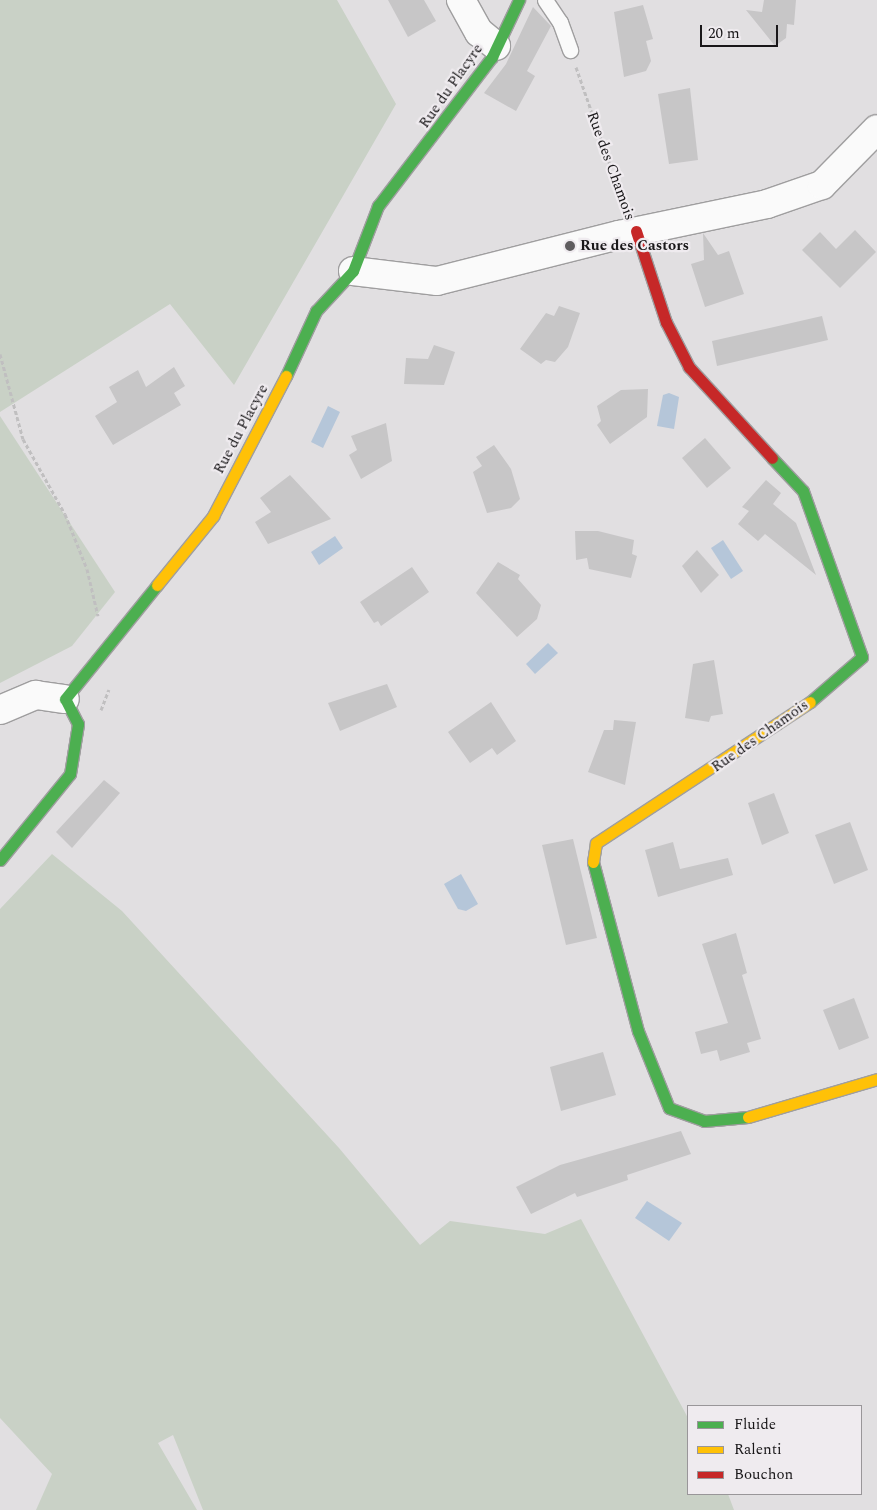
<!DOCTYPE html>
<style>
body{margin:0}
#map{position:relative;width:877px;height:1510px;overflow:hidden;background:#e1dfe1;font-family:Spectral,serif}
div>[style]{position:absolute}
.green>*{inset:0;background:#c9d1c6}
.water>*{inset:0;background:#b5c6d9}
.building>*{inset:0;background:#c7c6c7}
.path>*{height:3px;margin-top:-1.5px;transform-origin:0;background:repeating-linear-gradient(90deg,#c0bfc0 0 4px,transparent 0 6.5px)}
.roads{filter:drop-shadow(1px 0 #9f9e9f) drop-shadow(-1px 0 #9f9e9f) drop-shadow(0 1px #9f9e9f) drop-shadow(0 -1px #9f9e9f)}
.lane>*{height:15px;margin:-7.5px;padding:0 7.5px;transform-origin:7.5px;border-radius:7.5px;background:#fafafa}
.street>*{height:28px;margin:-14px;padding:0 14px;transform-origin:14px;border-radius:14px;background:#fafafa}
.fast>*{height:11px;margin:-5.5px;padding:0 5.5px;transform-origin:5.5px;border-radius:5.5px;background:#4caf50}
.slow>*{height:11px;margin:-5.5px;padding:0 5.5px;transform-origin:5.5px;border-radius:5.5px;background:#ffc107}
.jam>*{height:11px;margin:-5.5px;padding:0 5.5px;transform-origin:5.5px;border-radius:5.5px;background:#c62828}
.dots>*{width:14px;height:14px;translate:-50% -50%;box-sizing:border-box;border:2px solid #efebef;border-radius:50%}
span{translate:-50% -50%;white-space:nowrap;text-align:center;line-height:1.15;-webkit-text-stroke:4.5px #efebef;paint-order:stroke}
.street-label{font-size:15px;color:#191719}
.poi-label{font-size:15px;color:#191719;font-weight:700}
.left{translate:0 -50%;text-align:left}
.legend{position:absolute;left:687px;top:1405px;width:175px;height:90px;box-sizing:border-box;background:#efebef;border:1px solid #999699;margin:0;padding:6px 9px;list-style:none;font-size:15px;color:#191719}
.legend li{display:flex;align-items:center;gap:10px;height:25px}
.legend b{width:25px;border:1px solid #999699}
.scale{position:absolute;left:700px;top:25px;width:78px;height:22px;box-sizing:border-box;border:2px solid #191719;border-top:0;padding-left:6px;font-size:15px;line-height:18px;white-space:nowrap;color:#191719;-webkit-text-stroke:4px #efebef;paint-order:stroke}
</style>
<div id="map">
<div class="green">
<i style="clip-path:polygon(0 0,337px 0,396px 104px,234px 385px,170px 304px,0 412px)"></i>
<i style="clip-path:polygon(0 416px,115px 592px,72px 646px,0 683px)"></i>
<i style="clip-path:polygon(52px 854px,122px 911px,339px 1148px,420px 1245px,450px 1221px,545px 1234px,581px 1219px,688px 1418px,688px 1494px,728px 1494px,734px 1510px,203px 1510px,173px 1435px,158px 1443px,197px 1510px,36px 1510px,52px 1474px,0 1418px,0 909px)"></i>
</div>
<div class="water">
<i style="clip-path:polygon(669px 393px,679px 397px,674px 429px,657px 426px,663px 395px)"></i>
<i style="clip-path:polygon(328px 406px,340px 412px,323px 448px,311px 442px)"></i>
<i style="clip-path:polygon(335px 536px,343px 548px,319px 565px,311px 552px)"></i>
<i style="clip-path:polygon(723px 540px,743px 571px,731px 579px,711px 548px)"></i>
<i style="clip-path:polygon(548px 643px,558px 653px,535px 674px,526px 664px)"></i>
<i style="clip-path:polygon(461px 874px,478px 904px,466px 911px,458px 909px,444px 884px)"></i>
<i style="clip-path:polygon(647px 1201px,682px 1223px,669px 1241px,635px 1218px)"></i>
</div>
<div class="building">
<i style="clip-path:polygon(388px 0,424px 0,436px 21px,408px 37px)"></i>
<i style="clip-path:polygon(764px 0,796px 0,794px 25px,787px 24px,786px 38px,775px 46px,746px 10px,762px 12px)"></i>
<i style="clip-path:polygon(643px 5px,653px 39px,646px 41px,651px 61px,646px 71px,624px 77px,614px 12px)"></i>
<i style="clip-path:polygon(533px 7px,551px 26px,527px 71px,535px 76px,516px 111px,484px 93px,506px 64px)"></i>
<i style="clip-path:polygon(690px 88px,698px 160px,669px 164px,658px 94px)"></i>
<i style="clip-path:polygon(855px 230px,876px 252px,840px 288px,802px 250px,820px 232px,836px 249px)"></i>
<i style="clip-path:polygon(703px 233px,718px 255px,729px 251px,744px 294px,705px 307px,691px 264px,704px 260px)"></i>
<i style="clip-path:polygon(559px 306px,580px 313px,568px 347px,555px 362px,546px 360px,541px 364px,520px 349px,546px 313px,554px 316px)"></i>
<i style="clip-path:polygon(822px 316px,828px 340px,717px 366px,712px 341px)"></i>
<i style="clip-path:polygon(434px 345px,455px 352px,444px 385px,404px 384px,406px 358px,428px 359px)"></i>
<i style="clip-path:polygon(174px 367px,185px 386px,174px 393px,181px 405px,113px 445px,95px 416px,117px 402px,109px 387px,138px 370px,146px 387px)"></i>
<i style="clip-path:polygon(648px 389px,647px 417px,610px 444px,597px 425px,601px 421px,597px 406px,621px 390px)"></i>
<i style="clip-path:polygon(386px 423px,392px 461px,361px 479px,349px 455px,357px 450px,351px 436px)"></i>
<i style="clip-path:polygon(705px 438px,731px 468px,707px 488px,682px 458px)"></i>
<i style="clip-path:polygon(494px 445px,511px 469px,520px 499px,511px 508px,487px 513px,473px 472px,482px 466px,476px 457px)"></i>
<i style="clip-path:polygon(290px 475px,331px 519px,268px 544px,255px 522px,271px 512px,260px 498px)"></i>
<i style="clip-path:polygon(766px 480px,781px 493px,773px 504px,796px 523px,816px 575px,765px 534px,758px 541px,738px 524px,749px 511px,742px 507px)"></i>
<i style="clip-path:polygon(575px 531px,598px 531px,634px 540px,632px 554px,637px 556px,631px 578px,589px 569px,587px 558px,576px 560px)"></i>
<i style="clip-path:polygon(697px 550px,719px 575px,701px 593px,682px 566px)"></i>
<i style="clip-path:polygon(498px 562px,520px 575px,518px 579px,541px 605px,537px 619px,517px 637px,476px 593px)"></i>
<i style="clip-path:polygon(412px 567px,429px 592px,381px 626px,378px 621px,374px 623px,360px 602px)"></i>
<i style="clip-path:polygon(714px 660px,723px 714px,711px 716px,709px 722px,685px 718px,693px 664px)"></i>
<i style="clip-path:polygon(387px 684px,397px 707px,340px 731px,328px 703px)"></i>
<i style="clip-path:polygon(491px 702px,516px 741px,497px 755px,492px 748px,470px 763px,448px 732px)"></i>
<i style="clip-path:polygon(614px 720px,636px 722px,625px 785px,588px 772px,604px 730px,613px 730px)"></i>
<i style="clip-path:polygon(104px 780px,120px 793px,72px 848px,56px 832px)"></i>
<i style="clip-path:polygon(774px 793px,789px 833px,762px 845px,748px 803px)"></i>
<i style="clip-path:polygon(850px 822px,868px 870px,834px 884px,815px 835px)"></i>
<i style="clip-path:polygon(573px 839px,597px 938px,566px 945px,542px 845px)"></i>
<i style="clip-path:polygon(673px 842px,680px 869px,728px 858px,733px 875px,658px 897px,645px 850px)"></i>
<i style="clip-path:polygon(736px 933px,747px 973px,742px 975px,761px 1039px,747px 1043px,750px 1052px,720px 1061px,717px 1050px,701px 1054px,695px 1032px,728px 1023px,702px 944px)"></i>
<i style="clip-path:polygon(854px 998px,869px 1038px,839px 1050px,823px 1010px)"></i>
<i style="clip-path:polygon(603px 1052px,616px 1095px,561px 1111px,550px 1067px)"></i>
<i style="clip-path:polygon(681px 1131px,691px 1154px,627px 1175px,628px 1180px,577px 1197px,575px 1193px,531px 1214px,516px 1187px,560px 1165px)"></i>
</div>
<div class="path">
<i style="left:576px;top:67px;width:149px;rotate:70.8deg"></i>
<i style="left:0;top:354px;width:88px;rotate:74.9deg"></i>
<i style="left:23px;top:439px;width:86px;rotate:60.8deg"></i>
<i style="left:65px;top:514px;width:59px;rotate:68.2deg"></i>
<i style="left:87px;top:569px;width:48px;rotate:76.8deg"></i>
<i style="left:101px;top:710px;width:22px;rotate:-69deg"></i>
</div>
<div class="roads">
<div class="lane">
<i style="left:545px;top:0;width:27px;rotate:56deg"></i>
<i style="left:560px;top:22px;width:30px;rotate:70deg"></i>
</div>
<div class="street">
<i style="left:461px;top:0;width:37px;rotate:61deg"></i>
<i style="left:479px;top:32px;width:22px;rotate:39deg"></i>
<i style="left:353px;top:271px;width:85px;rotate:6.8deg"></i>
<i style="left:437px;top:281px;width:188px;rotate:-14.2deg"></i>
<i style="left:619px;top:235px;width:151px;rotate:-11.8deg"></i>
<i style="left:767px;top:204px;width:58px;rotate:-19.1deg"></i>
<i style="left:822px;top:185px;width:78px;rotate:-45.5deg"></i>
<i style="left:0;top:710px;width:39px;rotate:-23deg"></i>
<i style="left:36px;top:695px;width:29px;rotate:8deg"></i>
</div>
<div class="fast">
<i style="left:286px;top:376px;width:72px;rotate:-65.2deg"></i>
<i style="left:316px;top:311px;width:54px;rotate:-47.2deg"></i>
<i style="left:353px;top:271px;width:70px;rotate:-69deg"></i>
<i style="left:378px;top:206px;width:188px;rotate:-52.6deg"></i>
<i style="left:492px;top:57px;width:63px;rotate:-64.7deg"></i>
<i style="left:772px;top:458px;width:45px;rotate:46.8deg"></i>
<i style="left:803px;top:491px;width:176px;rotate:70.4deg"></i>
<i style="left:862px;top:657px;width:69px;rotate:139.1deg"></i>
<i style="left:0;top:860px;width:111px;rotate:-50.9deg"></i>
<i style="left:70px;top:774px;width:51px;rotate:-80.9deg"></i>
<i style="left:78px;top:724px;width:28px;rotate:-117deg"></i>
<i style="left:65px;top:699px;width:146px;rotate:-51.1deg"></i>
<i style="left:593px;top:862px;width:175px;rotate:75.1deg"></i>
<i style="left:638px;top:1031px;width:83px;rotate:68.1deg"></i>
<i style="left:669px;top:1108px;width:37px;rotate:20deg"></i>
<i style="left:704px;top:1121px;width:44px;rotate:-5.2deg"></i>
</div>
<div class="slow">
<i style="left:157px;top:585px;width:89px;rotate:-50.9deg"></i>
<i style="left:213px;top:516px;width:158px;rotate:-62.5deg"></i>
<i style="left:593px;top:862px;width:19px;rotate:-81deg"></i>
<i style="left:596px;top:843px;width:256px;rotate:-33.4deg"></i>
<i style="left:748px;top:1117px;width:134px;rotate:-16.4deg"></i>
</div>
<div class="jam">
<i style="left:636px;top:231px;width:96px;rotate:71.8deg"></i>
<i style="left:666px;top:322px;width:51px;rotate:62.9deg"></i>
<i style="left:689px;top:367px;width:123px;rotate:47.6deg"></i>
</div>
</div>
<div class="dots">
<i style="left:570px;top:246px;background:#5f5d5f"></i>
</div>
<div class="street-label">
<span style="left:451px;top:86px;rotate:-55deg">Rue du Placyre</span>
<span style="left:611px;top:166px;rotate:70deg">Rue des Chamois</span>
<span style="left:241px;top:429px;rotate:-62deg">Rue du Placyre</span>
<span style="left:760px;top:736px;rotate:-35deg">Rue des Chamois</span>
</div>
<div class="poi-label">
<span class="left" style="left:580px;top:246px">Rue des Castors</span>
</div>
<ul class="legend">
<li><b style="height:6px;background:#4caf50"></b>Fluide</li>
<li><b style="height:6px;background:#ffc107"></b>Ralenti</li>
<li><b style="height:6px;background:#c62828"></b>Bouchon</li>
</ul>
<div class="scale">20 m</div>
</div>
